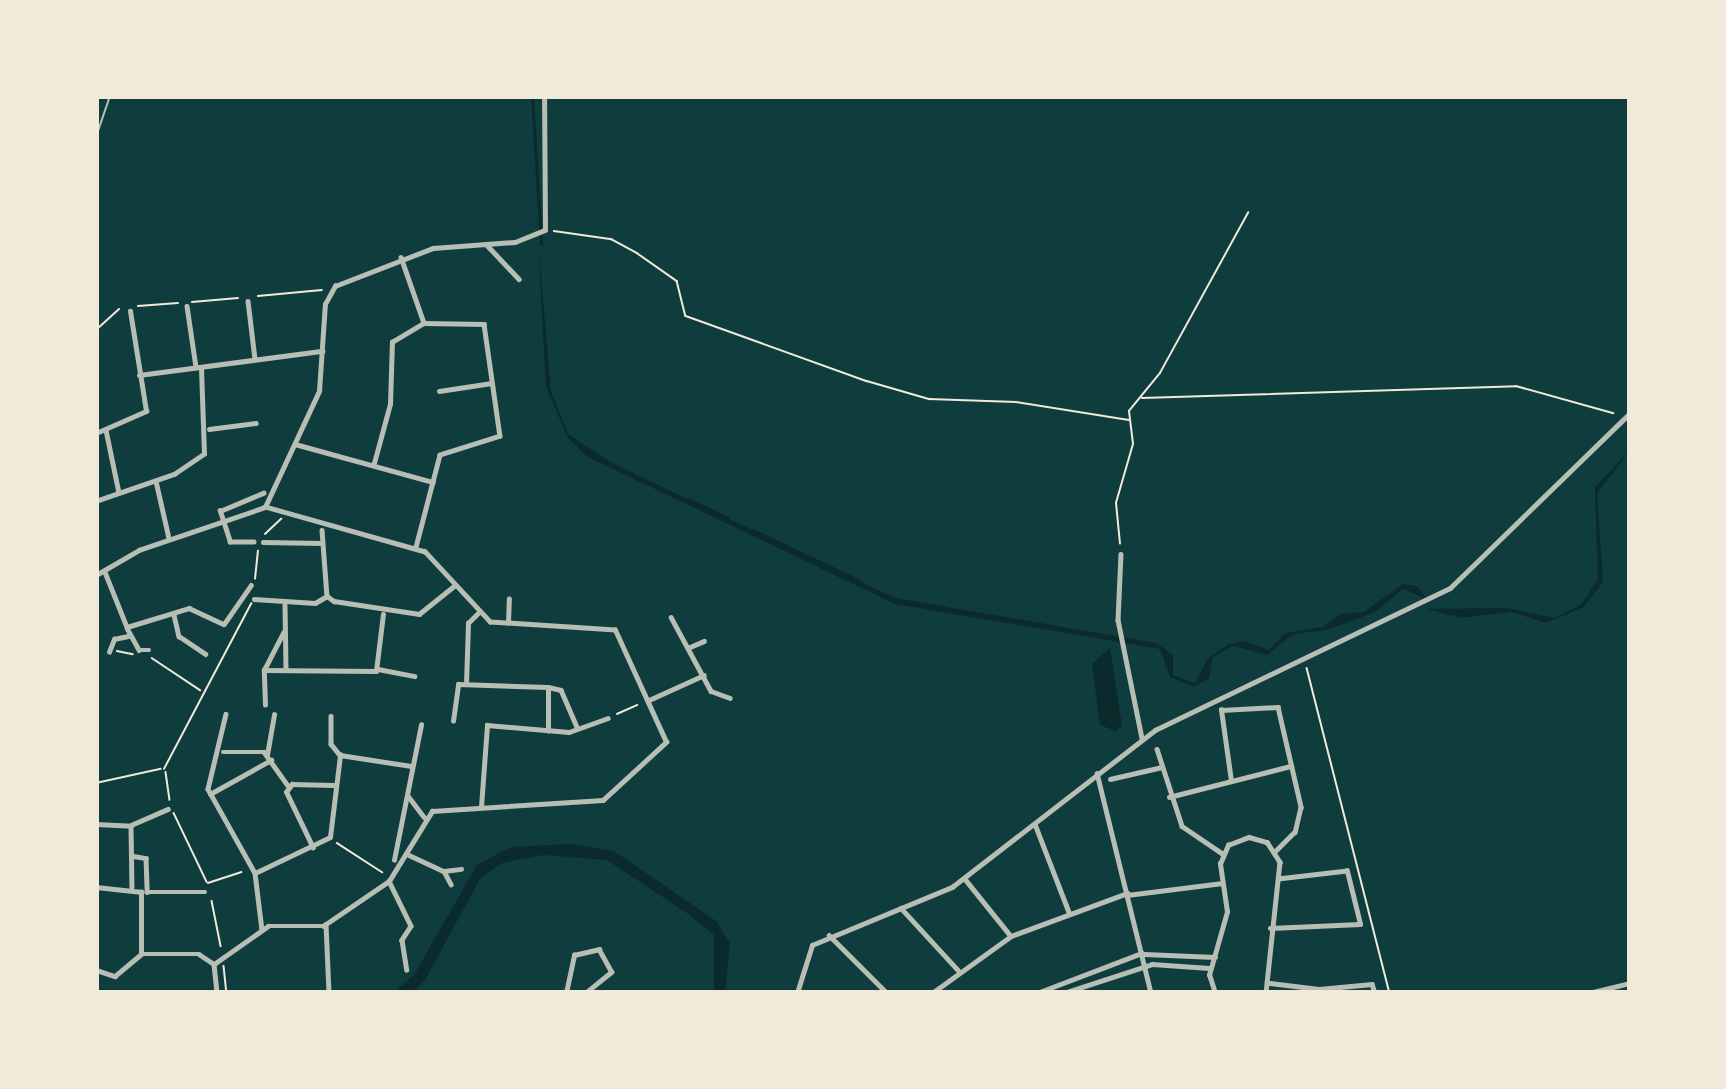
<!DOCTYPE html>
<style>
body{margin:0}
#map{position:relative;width:1726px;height:1089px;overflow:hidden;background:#0f3d3e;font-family:Lora,serif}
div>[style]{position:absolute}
.water>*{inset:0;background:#0a2a2b}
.stream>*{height:3px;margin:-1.5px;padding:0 1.5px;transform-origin:1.5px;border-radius:1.5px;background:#0a2a2b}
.path>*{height:1.5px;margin:-0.75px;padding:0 0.75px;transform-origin:0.75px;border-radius:0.75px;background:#f1e9da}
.service>*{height:1.5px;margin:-0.75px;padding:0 0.75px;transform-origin:0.75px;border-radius:0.75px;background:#b8beb3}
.minor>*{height:4.5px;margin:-2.25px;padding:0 2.25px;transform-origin:2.25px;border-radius:2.25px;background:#b8beb3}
.tertiary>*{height:4.5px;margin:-2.25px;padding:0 2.25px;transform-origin:2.25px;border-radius:2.25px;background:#b8beb3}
span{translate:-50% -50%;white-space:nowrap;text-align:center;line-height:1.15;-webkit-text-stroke:9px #f1e9da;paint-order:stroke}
.frame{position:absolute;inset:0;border:99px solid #f1e9da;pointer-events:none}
</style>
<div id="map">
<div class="water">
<i style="clip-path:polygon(538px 241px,551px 391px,568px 434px,612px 463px,895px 598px,1156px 643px,1173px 655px,1173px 675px,1195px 683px,1208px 658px,1229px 644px,1244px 641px,1269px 650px,1285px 633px,1323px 627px,1341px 614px,1364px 612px,1403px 584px,1417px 586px,1427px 599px,1403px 589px,1375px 612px,1327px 630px,1293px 634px,1267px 655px,1233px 646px,1213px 657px,1209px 678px,1194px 687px,1170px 677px,1160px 649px,895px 604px,588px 457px,568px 438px,546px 387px)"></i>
<i style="clip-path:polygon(1630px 450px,1597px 494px,1603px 582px,1584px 607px,1546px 623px,1512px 612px,1460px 618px,1427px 609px,1506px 608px,1555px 618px,1582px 604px,1598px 579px,1595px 487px)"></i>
<i style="clip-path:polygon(1110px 648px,1122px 726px,1116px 731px,1100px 725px,1092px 664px)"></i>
<i style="clip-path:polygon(570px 844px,614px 851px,716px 921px,730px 943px,725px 993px,714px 993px,714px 935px,687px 913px,607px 860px,543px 855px,502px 863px,480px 879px,425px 980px,412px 993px,392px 993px,414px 975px,477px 865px,511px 847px)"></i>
</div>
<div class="stream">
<i style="left:532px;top:96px;width:148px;rotate:86.5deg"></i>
<i style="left:688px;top:499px;width:44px;rotate:25.4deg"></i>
<i style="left:753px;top:530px;width:116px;rotate:25.5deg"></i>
</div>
<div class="path">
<i style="left:554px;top:231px;width:58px;rotate:8deg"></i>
<i style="left:611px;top:239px;width:30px;rotate:28deg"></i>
<i style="left:637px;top:253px;width:49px;rotate:35deg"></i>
<i style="left:677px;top:281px;width:36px;rotate:76deg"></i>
<i style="left:686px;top:316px;width:192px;rotate:19.8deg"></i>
<i style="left:867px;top:381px;width:65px;rotate:16.2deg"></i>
<i style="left:929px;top:399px;width:87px;rotate:2deg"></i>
<i style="left:1016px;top:402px;width:114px;rotate:9.1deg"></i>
<i style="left:258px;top:296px;width:64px;rotate:-5.4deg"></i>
<i style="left:192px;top:302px;width:46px;rotate:-5deg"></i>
<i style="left:138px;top:306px;width:40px;rotate:-4.3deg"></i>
<i style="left:96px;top:330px;width:31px;rotate:-42deg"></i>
<i style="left:1142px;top:398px;width:374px;rotate:-1.8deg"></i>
<i style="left:1516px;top:386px;width:101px;rotate:15.6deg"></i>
<i style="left:265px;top:534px;width:22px;rotate:-43deg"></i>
<i style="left:1120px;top:544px;width:41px;rotate:-95.6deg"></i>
<i style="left:1116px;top:503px;width:61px;rotate:-73.9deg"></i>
<i style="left:1133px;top:444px;width:33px;rotate:-97deg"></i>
<i style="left:1129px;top:411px;width:49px;rotate:-50.8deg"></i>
<i style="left:1160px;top:373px;width:183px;rotate:-61.2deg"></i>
<i style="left:255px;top:579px;width:28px;rotate:-84deg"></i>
<i style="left:117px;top:651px;width:16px;rotate:11deg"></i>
<i style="left:152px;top:658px;width:58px;rotate:33.7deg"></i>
<i style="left:1307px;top:668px;width:335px;rotate:75.7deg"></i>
<i style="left:617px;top:714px;width:22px;rotate:-24deg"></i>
<i style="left:164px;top:769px;width:187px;rotate:-62.2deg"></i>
<i style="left:166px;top:772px;width:28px;rotate:82deg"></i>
<i style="left:96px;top:783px;width:66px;rotate:-12.3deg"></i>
<i style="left:174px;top:813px;width:76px;rotate:64.4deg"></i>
<i style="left:337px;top:843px;width:54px;rotate:32.8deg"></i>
<i style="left:208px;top:883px;width:35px;rotate:-18deg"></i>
<i style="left:212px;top:901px;width:46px;rotate:78.7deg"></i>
<i style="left:224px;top:966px;width:27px;rotate:84deg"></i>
</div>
<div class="service">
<i style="left:96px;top:137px;width:43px;rotate:-71.1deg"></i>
</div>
<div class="minor">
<i style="left:486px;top:244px;width:48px;rotate:46.7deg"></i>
<i style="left:401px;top:257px;width:70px;rotate:70.8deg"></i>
<i style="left:424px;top:323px;width:60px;rotate:1deg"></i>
<i style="left:484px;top:324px;width:113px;rotate:81.9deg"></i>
<i style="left:500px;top:436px;width:63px;rotate:162.4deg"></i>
<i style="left:440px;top:455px;width:95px;rotate:104.6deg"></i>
<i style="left:248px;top:301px;width:58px;rotate:83.1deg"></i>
<i style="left:187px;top:306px;width:62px;rotate:81.6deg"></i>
<i style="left:139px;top:375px;width:185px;rotate:-7.5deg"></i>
<i style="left:439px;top:391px;width:53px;rotate:-8.7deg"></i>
<i style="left:209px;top:429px;width:47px;rotate:-7.3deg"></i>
<i style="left:106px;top:430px;width:64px;rotate:78.3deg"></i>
<i style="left:96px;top:433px;width:55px;rotate:-23.7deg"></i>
<i style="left:146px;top:411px;width:101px;rotate:-99.1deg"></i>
<i style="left:295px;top:444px;width:143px;rotate:15.4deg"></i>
<i style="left:374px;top:463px;width:61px;rotate:-74.8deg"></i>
<i style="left:390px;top:404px;width:62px;rotate:-88.2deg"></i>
<i style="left:392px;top:342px;width:37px;rotate:-31deg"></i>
<i style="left:156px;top:481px;width:58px;rotate:77.2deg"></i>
<i style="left:96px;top:501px;width:83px;rotate:-19.1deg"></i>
<i style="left:174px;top:474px;width:36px;rotate:-34deg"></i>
<i style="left:204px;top:454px;width:84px;rotate:-92deg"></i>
<i style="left:322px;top:530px;width:66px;rotate:85.7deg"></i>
<i style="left:327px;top:596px;width:9px;rotate:36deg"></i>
<i style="left:334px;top:601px;width:86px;rotate:8.7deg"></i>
<i style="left:419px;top:614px;width:45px;rotate:-38.7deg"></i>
<i style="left:254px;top:542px;width:24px;rotate:180deg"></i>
<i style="left:230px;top:542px;width:33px;rotate:-108deg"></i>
<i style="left:220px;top:511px;width:47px;rotate:-22.7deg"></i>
<i style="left:263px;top:542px;width:59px;rotate:1deg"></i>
<i style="left:1121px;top:554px;width:66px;rotate:92.6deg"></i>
<i style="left:1118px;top:620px;width:120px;rotate:78.5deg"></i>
<i style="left:105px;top:572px;width:59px;rotate:68.2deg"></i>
<i style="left:127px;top:627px;width:65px;rotate:-17deg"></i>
<i style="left:189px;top:608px;width:38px;rotate:25deg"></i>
<i style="left:224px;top:624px;width:47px;rotate:-55.3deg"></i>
<i style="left:254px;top:599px;width:61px;rotate:3.8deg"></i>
<i style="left:315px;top:603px;width:14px;rotate:-30deg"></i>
<i style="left:285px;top:605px;width:65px;rotate:89.1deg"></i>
<i style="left:174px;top:615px;width:22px;rotate:77deg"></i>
<i style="left:179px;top:636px;width:32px;rotate:34deg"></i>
<i style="left:671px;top:617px;width:84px;rotate:61.6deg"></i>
<i style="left:711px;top:691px;width:20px;rotate:20deg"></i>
<i style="left:508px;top:623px;width:24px;rotate:-88deg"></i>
<i style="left:127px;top:628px;width:25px;rotate:61deg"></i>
<i style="left:139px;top:650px;width:10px"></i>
<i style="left:690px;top:647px;width:15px;rotate:-23deg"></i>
<i style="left:109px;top:652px;width:14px;rotate:-69deg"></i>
<i style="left:114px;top:639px;width:14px;rotate:-12deg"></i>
<i style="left:378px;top:669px;width:37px;rotate:11deg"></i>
<i style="left:264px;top:670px;width:112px;rotate:0.5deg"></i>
<i style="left:376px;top:671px;width:57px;rotate:-83deg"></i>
<i style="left:466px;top:684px;width:61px;rotate:-88.1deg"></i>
<i style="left:468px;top:623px;width:14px;rotate:-45deg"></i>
<i style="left:649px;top:700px;width:60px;rotate:-24.4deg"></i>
<i style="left:265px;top:705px;width:35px;rotate:-92deg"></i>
<i style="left:264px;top:670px;width:42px;rotate:-62.8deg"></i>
<i style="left:226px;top:714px;width:77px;rotate:103.5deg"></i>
<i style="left:208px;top:789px;width:96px;rotate:60.8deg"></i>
<i style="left:255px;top:873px;width:57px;rotate:83deg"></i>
<i style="left:331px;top:716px;width:28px;rotate:90deg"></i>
<i style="left:331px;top:744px;width:14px;rotate:51deg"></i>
<i style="left:453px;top:721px;width:37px;rotate:-82deg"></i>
<i style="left:458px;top:684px;width:90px;rotate:1.9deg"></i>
<i style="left:548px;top:687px;width:13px;rotate:13deg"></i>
<i style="left:561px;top:690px;width:40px;rotate:66.6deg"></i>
<i style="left:548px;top:731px;width:42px;rotate:-90deg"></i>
<i style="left:1157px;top:749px;width:81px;rotate:72deg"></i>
<i style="left:1182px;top:826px;width:50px;rotate:34.3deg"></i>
<i style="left:223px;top:752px;width:41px"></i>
<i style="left:264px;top:752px;width:43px;rotate:54.5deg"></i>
<i style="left:267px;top:755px;width:41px;rotate:-80.1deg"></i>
<i style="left:1097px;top:773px;width:227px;rotate:76.2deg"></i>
<i style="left:1110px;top:779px;width:53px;rotate:-13deg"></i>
<i style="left:1231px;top:781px;width:72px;rotate:-98deg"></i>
<i style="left:1221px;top:710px;width:57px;rotate:-3deg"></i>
<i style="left:1278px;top:707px;width:103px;rotate:77deg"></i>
<i style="left:1301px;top:807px;width:26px;rotate:103deg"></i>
<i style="left:1295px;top:832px;width:28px;rotate:135deg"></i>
<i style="left:210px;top:794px;width:70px;rotate:-29.1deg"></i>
<i style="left:409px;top:797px;width:25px;rotate:53deg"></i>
<i style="left:1169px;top:797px;width:126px;rotate:-14.3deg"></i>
<i style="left:481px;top:807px;width:82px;rotate:-85.8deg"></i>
<i style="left:487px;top:725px;width:82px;rotate:4.9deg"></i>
<i style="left:569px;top:732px;width:41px;rotate:-19.7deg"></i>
<i style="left:96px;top:824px;width:35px;rotate:3deg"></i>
<i style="left:131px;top:826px;width:61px;rotate:89.1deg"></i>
<i style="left:1035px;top:824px;width:94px;rotate:68.9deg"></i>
<i style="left:131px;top:825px;width:40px;rotate:-23.4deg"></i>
<i style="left:313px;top:848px;width:62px;rotate:-115.7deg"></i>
<i style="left:286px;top:792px;width:10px;rotate:-53deg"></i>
<i style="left:292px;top:784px;width:41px;rotate:1.4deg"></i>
<i style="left:409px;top:855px;width:38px;rotate:25deg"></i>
<i style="left:444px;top:871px;width:17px;rotate:-7deg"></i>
<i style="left:133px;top:856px;width:13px;rotate:9deg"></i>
<i style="left:146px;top:858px;width:34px;rotate:88deg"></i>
<i style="left:147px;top:892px;width:58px"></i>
<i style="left:394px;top:860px;width:138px;rotate:-78.7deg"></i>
<i style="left:444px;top:871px;width:15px;rotate:62deg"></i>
<i style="left:255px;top:873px;width:83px;rotate:-25.6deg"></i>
<i style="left:330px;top:837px;width:83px;rotate:-83deg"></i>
<i style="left:340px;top:755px;width:72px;rotate:8.8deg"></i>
<i style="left:965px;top:879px;width:72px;rotate:51.2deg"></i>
<i style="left:389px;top:881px;width:50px;rotate:63.9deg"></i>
<i style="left:411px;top:926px;width:17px;rotate:123deg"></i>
<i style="left:402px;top:940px;width:30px;rotate:81deg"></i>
<i style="left:96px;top:887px;width:46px;rotate:6.2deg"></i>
<i style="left:1127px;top:895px;width:96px;rotate:-7.2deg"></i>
<i style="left:901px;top:908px;width:84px;rotate:47.4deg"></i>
<i style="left:326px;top:924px;width:69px;rotate:87.5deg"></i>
<i style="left:1270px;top:928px;width:90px;rotate:-2.5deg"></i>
<i style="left:1360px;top:924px;width:55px;rotate:-103.8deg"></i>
<i style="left:1347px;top:871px;width:69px;rotate:173.4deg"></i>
<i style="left:829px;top:935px;width:82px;rotate:45deg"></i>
<i style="left:141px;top:954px;width:62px;rotate:-90deg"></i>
<i style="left:1144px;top:954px;width:71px;rotate:2.4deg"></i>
<i style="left:214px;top:964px;width:66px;rotate:-35.1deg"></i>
<i style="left:268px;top:926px;width:55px"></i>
<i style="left:323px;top:926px;width:80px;rotate:-34.3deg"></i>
<i style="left:389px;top:881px;width:82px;rotate:-58.4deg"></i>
<i style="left:432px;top:811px;width:171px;rotate:-3.7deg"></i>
<i style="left:603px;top:800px;width:86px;rotate:-42.6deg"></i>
<i style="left:666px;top:742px;width:123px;rotate:-114.5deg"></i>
<i style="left:615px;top:630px;width:125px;rotate:-176.3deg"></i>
<i style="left:490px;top:622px;width:96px;rotate:-132.9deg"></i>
<i style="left:425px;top:552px;width:166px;rotate:-164.3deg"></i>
<i style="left:1270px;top:983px;width:49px;rotate:7deg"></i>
<i style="left:1319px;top:989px;width:53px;rotate:-5.4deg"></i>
<i style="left:1372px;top:984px;width:9px;rotate:72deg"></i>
<i style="left:566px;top:993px;width:39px;rotate:-78deg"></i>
<i style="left:574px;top:955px;width:26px;rotate:-13deg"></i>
<i style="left:599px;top:949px;width:26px;rotate:61deg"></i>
<i style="left:612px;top:972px;width:33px;rotate:141deg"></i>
<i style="left:797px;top:993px;width:50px;rotate:-72.6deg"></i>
<i style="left:812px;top:945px;width:152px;rotate:-22.5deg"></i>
<i style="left:952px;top:887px;width:257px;rotate:-37.7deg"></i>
<i style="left:1155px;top:730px;width:327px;rotate:-25.7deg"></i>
<i style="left:1450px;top:588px;width:251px;rotate:-44.2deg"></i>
<i style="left:932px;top:993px;width:97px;rotate:-35.8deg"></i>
<i style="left:1011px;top:936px;width:124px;rotate:-20.3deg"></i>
<i style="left:1037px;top:993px;width:112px;rotate:-20.9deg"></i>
<i style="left:1064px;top:993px;width:93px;rotate:-18.2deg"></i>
<i style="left:1152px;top:964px;width:57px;rotate:4deg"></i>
<i style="left:1215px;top:993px;width:19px;rotate:-108deg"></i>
<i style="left:1209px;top:975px;width:66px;rotate:-74.1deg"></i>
<i style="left:1227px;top:912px;width:49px;rotate:-98.3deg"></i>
<i style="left:1220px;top:864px;width:21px;rotate:-67deg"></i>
<i style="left:1228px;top:845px;width:22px;rotate:-21deg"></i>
<i style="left:1249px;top:837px;width:19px;rotate:16deg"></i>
<i style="left:1267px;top:842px;width:24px;rotate:57deg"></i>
<i style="left:1280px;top:862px;width:132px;rotate:96.1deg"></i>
<i style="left:1589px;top:993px;width:42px;rotate:-13.7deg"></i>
</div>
<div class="tertiary">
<i style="left:96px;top:575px;width:50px;rotate:-30.2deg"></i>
<i style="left:139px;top:550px;width:133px;rotate:-18.8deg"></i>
<i style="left:265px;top:507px;width:128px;rotate:-65deg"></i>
<i style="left:319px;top:391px;width:87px;rotate:-86.1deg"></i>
<i style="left:325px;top:304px;width:21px;rotate:-61deg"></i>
<i style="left:335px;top:286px;width:105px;rotate:-21.2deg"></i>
<i style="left:433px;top:248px;width:82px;rotate:-4.2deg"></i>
<i style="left:515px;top:242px;width:32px;rotate:-22deg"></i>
<i style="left:545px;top:230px;width:134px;rotate:-90.4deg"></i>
<i style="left:96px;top:970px;width:20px;rotate:18deg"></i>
<i style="left:115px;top:976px;width:34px;rotate:-40deg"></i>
<i style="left:141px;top:954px;width:58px"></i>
<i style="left:199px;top:954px;width:18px;rotate:34deg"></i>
<i style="left:214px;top:964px;width:29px;rotate:84deg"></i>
</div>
<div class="frame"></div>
</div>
